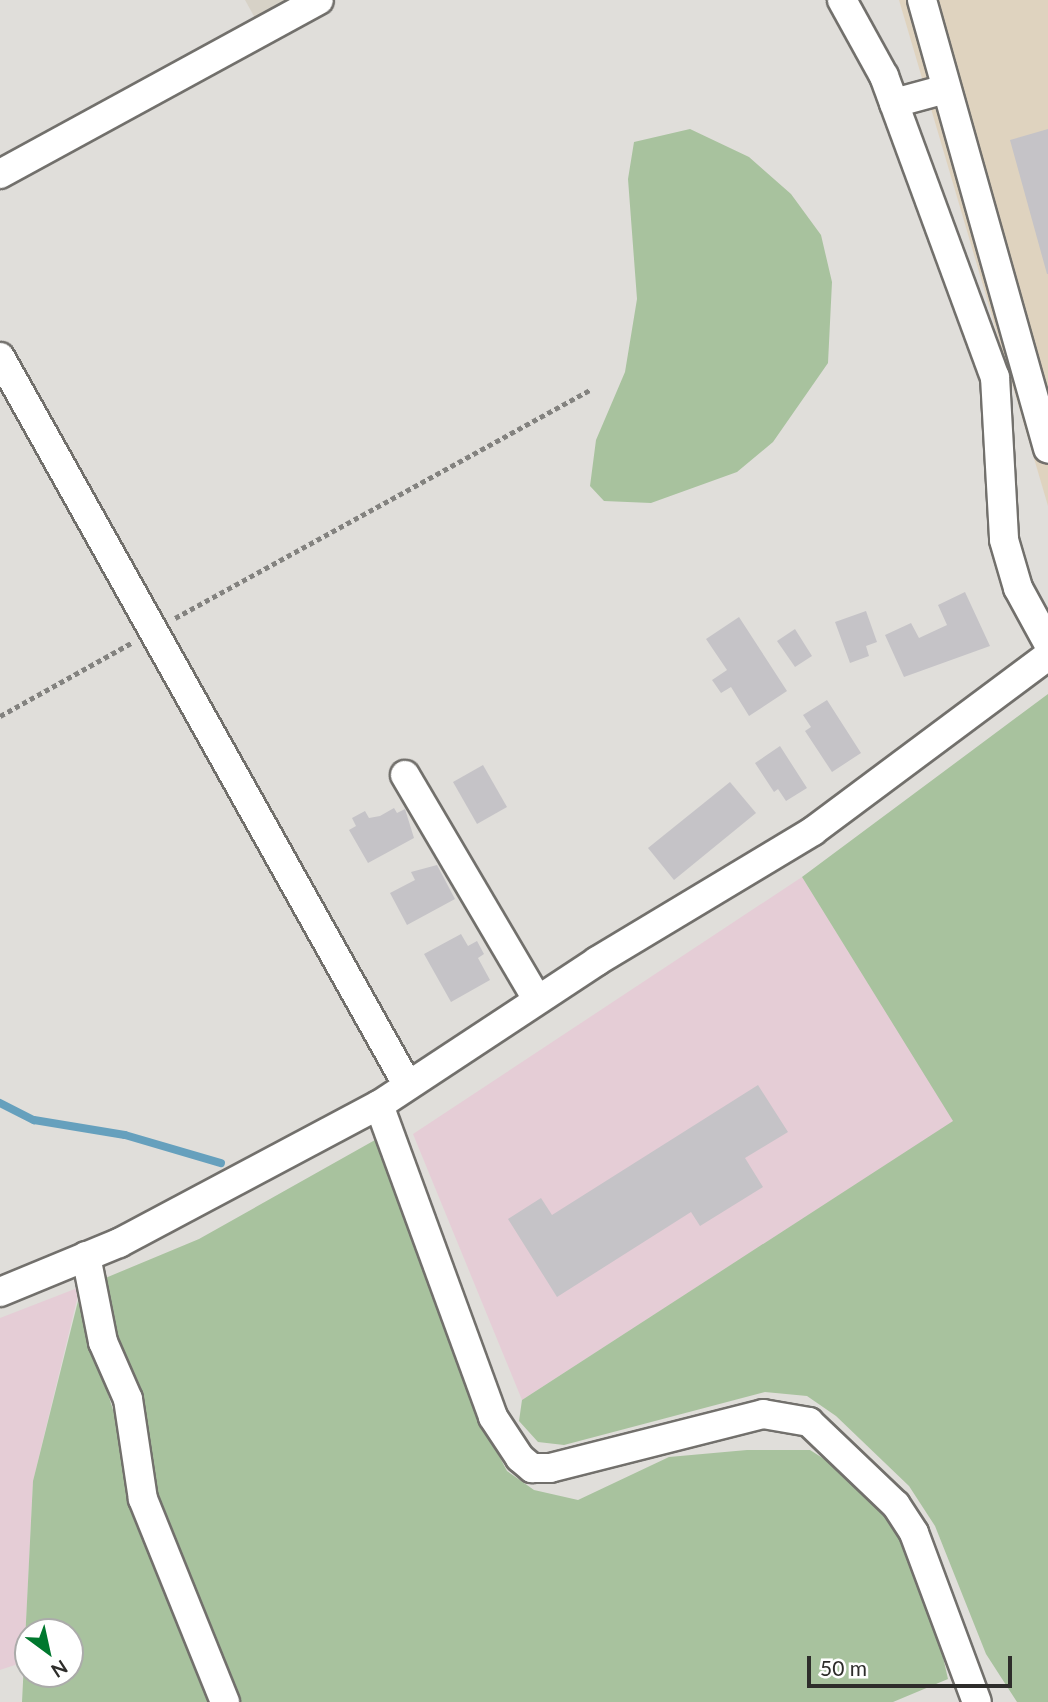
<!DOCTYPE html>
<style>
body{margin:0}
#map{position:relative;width:1048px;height:1702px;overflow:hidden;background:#e0deda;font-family:Lato,sans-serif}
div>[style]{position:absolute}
.commercial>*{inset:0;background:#e5cdd6}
.industrial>*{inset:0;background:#dfd3bf}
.built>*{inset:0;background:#d7d2c7}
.green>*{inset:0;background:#a8c29e}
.stream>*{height:8px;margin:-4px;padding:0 4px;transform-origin:4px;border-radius:4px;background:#66a0bd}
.building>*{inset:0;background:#c5c3c7}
.path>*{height:4.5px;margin-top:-2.25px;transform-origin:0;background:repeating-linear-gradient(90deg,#83827f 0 5px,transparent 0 8.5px)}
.roads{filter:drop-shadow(2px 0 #72706c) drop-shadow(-2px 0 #72706c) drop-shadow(0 2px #72706c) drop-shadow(0 -2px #72706c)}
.minor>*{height:28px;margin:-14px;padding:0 14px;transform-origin:14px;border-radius:14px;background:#fff}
span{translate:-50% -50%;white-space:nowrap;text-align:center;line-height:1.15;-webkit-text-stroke:5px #fff;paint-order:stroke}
.north{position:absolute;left:14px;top:1618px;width:70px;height:70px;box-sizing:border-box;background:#fff;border:2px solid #ababaa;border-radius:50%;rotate:147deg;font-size:19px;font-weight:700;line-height:28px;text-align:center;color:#2e2d2b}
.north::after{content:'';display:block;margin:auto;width:24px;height:32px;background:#00782e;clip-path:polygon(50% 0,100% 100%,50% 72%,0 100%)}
.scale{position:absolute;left:807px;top:1656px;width:205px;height:32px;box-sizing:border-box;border:4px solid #2e2d2b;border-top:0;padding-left:9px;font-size:21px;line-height:24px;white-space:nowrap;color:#2e2d2b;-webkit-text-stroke:5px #fff;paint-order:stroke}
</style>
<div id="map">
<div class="commercial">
<i style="clip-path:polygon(802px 877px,954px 1121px,522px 1400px,413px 1134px)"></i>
<i style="clip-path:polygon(80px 1287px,33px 1481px,24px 1662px,0 1670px,0 1318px)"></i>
</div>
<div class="industrial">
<i style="clip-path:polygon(899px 0,1048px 0,1048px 506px)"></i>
</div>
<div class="built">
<i style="clip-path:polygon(245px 0,288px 0,255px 18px)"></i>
</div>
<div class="green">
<i style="clip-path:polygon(690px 129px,749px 157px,791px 194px,821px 235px,832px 282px,828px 363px,773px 442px,737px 472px,651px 503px,604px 501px,590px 486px,596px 440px,625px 372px,637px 299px,628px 179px,634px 142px)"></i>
<i style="clip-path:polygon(1048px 694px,1048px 1702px,1017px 1702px,986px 1654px,935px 1526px,909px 1486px,836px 1416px,807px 1396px,765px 1392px,564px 1445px,538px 1442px,519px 1421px,522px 1400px,953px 1121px,802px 877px)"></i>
<i style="clip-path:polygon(375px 1140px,487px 1433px,507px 1471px,534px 1490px,578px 1500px,669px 1457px,747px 1450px,810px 1450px,865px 1485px,924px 1573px,948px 1679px,893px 1702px,241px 1702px,158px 1506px,140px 1388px,117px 1350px,103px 1279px,199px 1239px)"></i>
<i style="clip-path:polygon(evenodd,78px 1301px,115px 1416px,133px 1515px,212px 1702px,22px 1702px,33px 1481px,78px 1301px,28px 1632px,70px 1632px,70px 1674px,28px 1674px,28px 1632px)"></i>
</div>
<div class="stream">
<i style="left:0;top:1103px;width:38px;rotate:27deg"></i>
<i style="left:34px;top:1120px;width:92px;rotate:9.4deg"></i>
<i style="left:125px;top:1135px;width:100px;rotate:16.3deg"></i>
</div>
<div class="building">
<i style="clip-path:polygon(1048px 129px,1048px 274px,1047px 274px,1010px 140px)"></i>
<i style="clip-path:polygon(965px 592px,990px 646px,904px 677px,885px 635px,911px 623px,919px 638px,947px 625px,938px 605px)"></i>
<i style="clip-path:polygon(866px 611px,877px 642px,866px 646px,869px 656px,850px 663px,835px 622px)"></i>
<i style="clip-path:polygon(739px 617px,787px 691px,749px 716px,731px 687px,721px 693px,712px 680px,727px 670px,706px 639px)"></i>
<i style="clip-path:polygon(795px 629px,812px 656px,795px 667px,777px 641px)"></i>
<i style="clip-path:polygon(827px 700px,861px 753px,832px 772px,805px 731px,811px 727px,803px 715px)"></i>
<i style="clip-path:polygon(780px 746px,807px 788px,786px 801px,778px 789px,774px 792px,755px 763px)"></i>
<i style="clip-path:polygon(483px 765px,507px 807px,477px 824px,453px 782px)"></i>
<i style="clip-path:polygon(730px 782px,756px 813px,674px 880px,648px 848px)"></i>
<i style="clip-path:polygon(394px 808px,397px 813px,405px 809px,414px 838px,368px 863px,349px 830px,356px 826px,352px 818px,365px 811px,369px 818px,380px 816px)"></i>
<i style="clip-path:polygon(437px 865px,455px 899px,407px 925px,390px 893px,415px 880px,411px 872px)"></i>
<i style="clip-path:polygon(461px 934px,468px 946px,477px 941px,484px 954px,478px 958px,490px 980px,451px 1002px,424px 954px)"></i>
<i style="clip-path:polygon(758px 1085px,788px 1132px,745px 1158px,763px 1187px,700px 1226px,691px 1212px,557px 1297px,508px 1219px,541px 1198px,552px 1215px)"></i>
</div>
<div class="path">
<i style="left:175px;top:618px;width:473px;rotate:-28.8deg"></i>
<i style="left:0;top:716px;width:150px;rotate:-29.1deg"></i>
</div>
<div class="roads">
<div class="minor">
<i style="left:842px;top:0;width:87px;rotate:61.1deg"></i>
<i style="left:884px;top:76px;width:321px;rotate:69.8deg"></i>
<i style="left:995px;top:377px;width:163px;rotate:86.8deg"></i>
<i style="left:1004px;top:540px;width:50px;rotate:73.7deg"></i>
<i style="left:1018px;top:588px;width:63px;rotate:61.4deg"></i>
<i style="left:922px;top:0;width:466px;rotate:74.3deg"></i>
<i style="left:894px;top:103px;width:54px;rotate:-15.1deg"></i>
<i style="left:0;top:174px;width:363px;rotate:-28.6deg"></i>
<i style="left:0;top:357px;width:833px;rotate:60.76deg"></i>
<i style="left:405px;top:775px;width:260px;rotate:59.5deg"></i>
<i style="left:379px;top:1105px;width:332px;rotate:69.9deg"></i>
<i style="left:493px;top:1417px;width:49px;rotate:56.6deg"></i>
<i style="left:520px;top:1458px;width:16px;rotate:40deg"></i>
<i style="left:532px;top:1468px;width:18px"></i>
<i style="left:550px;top:1468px;width:220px;rotate:-14.2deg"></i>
<i style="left:763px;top:1414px;width:47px;rotate:9.9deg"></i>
<i style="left:809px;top:1422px;width:120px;rotate:43.7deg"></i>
<i style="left:896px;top:1505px;width:33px;rotate:57deg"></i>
<i style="left:914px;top:1533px;width:180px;rotate:69.6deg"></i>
<i style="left:86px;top:1256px;width:88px;rotate:78.8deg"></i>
<i style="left:103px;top:1342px;width:62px;rotate:66.3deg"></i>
<i style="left:128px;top:1399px;width:101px;rotate:81.5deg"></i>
<i style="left:143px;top:1499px;width:219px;rotate:68deg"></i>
<i style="left:0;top:1292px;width:129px;rotate:-22.4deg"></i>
<i style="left:119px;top:1243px;width:294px;rotate:-28deg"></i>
<i style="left:379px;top:1105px;width:261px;rotate:-33.4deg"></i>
<i style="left:597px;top:961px;width:252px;rotate:-31deg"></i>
<i style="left:813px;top:831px;width:293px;rotate:-36.7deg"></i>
</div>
</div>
<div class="north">N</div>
<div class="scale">50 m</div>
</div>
